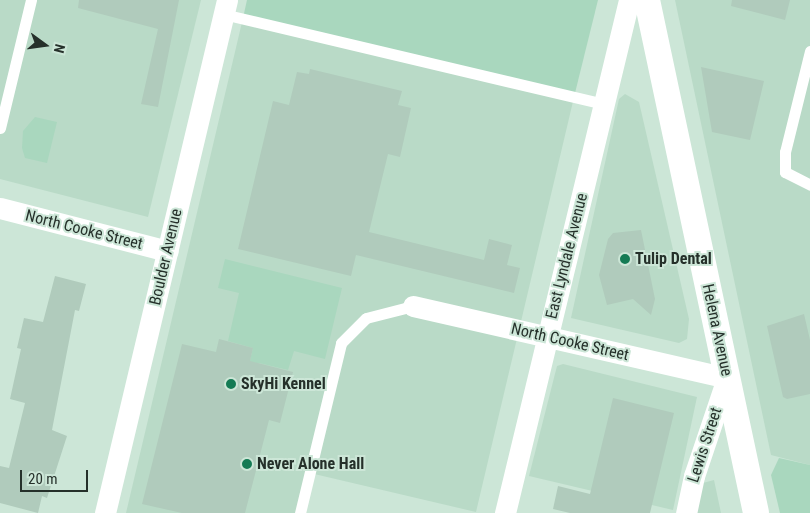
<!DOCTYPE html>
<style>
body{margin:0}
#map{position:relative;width:810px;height:513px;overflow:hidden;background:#cce6d7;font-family:"Roboto Condensed",sans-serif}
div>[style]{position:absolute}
.built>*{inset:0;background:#b9dac7}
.green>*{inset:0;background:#a9d7be}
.building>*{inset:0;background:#b0cbbc}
.service>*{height:11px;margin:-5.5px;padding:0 5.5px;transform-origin:5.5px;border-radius:5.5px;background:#fff}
.minor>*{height:21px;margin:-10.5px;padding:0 10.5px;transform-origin:10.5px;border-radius:10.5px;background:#fff}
.tertiary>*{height:26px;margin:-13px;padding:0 13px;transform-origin:13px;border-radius:13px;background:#fff}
.dots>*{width:14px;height:14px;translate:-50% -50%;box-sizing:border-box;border:2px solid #cce6d7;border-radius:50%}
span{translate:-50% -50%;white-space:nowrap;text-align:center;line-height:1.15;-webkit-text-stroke:4px #cce6d7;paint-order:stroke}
.street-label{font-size:16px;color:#25302a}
.poi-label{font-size:16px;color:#25302a;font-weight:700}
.left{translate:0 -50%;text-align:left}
.north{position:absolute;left:20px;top:20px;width:50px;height:50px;-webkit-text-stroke:4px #cce6d7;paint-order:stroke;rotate:104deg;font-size:14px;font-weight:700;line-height:20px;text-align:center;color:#25302a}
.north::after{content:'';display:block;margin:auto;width:18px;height:22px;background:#25302a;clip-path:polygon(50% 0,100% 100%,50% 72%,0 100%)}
.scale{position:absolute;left:20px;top:470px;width:68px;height:22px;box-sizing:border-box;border:2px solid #25302a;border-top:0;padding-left:6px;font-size:15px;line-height:18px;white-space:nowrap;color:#25302a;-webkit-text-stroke:4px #cce6d7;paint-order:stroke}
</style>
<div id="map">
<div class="built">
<i style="clip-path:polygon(0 0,201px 0,148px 217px,0 179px)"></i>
<i style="clip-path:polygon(675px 0,810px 0,810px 465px,771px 455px)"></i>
<i style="clip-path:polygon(243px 18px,575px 93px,476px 512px,310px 473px,300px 513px,126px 513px)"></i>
<i style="clip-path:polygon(625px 94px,639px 102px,689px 319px,687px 339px,679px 343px,571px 318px,619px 99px)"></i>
<i style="clip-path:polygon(563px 364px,697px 397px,673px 510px,529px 476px,557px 366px)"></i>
<i style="clip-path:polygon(714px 480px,721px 513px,696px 513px,703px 483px)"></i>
</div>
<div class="green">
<i style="clip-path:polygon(247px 0,598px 0,575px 93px,243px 18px)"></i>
<i style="clip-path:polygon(35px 117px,57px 122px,47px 163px,25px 158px,22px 148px,23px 131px)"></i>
<i style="clip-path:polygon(225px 259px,342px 288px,325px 359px,294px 351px,288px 370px,259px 363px,249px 365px,253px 348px,228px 341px,239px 293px,218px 288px)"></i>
<i style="clip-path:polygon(779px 458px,810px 465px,810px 513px,780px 513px,771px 475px)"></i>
</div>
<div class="building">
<i style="clip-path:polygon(79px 0,179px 0,158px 107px,141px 104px,158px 29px,78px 8px)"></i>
<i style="clip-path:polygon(732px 0,790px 0,785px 20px,731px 6px)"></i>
<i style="clip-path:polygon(701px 67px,764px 81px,750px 140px,712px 132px)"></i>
<i style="clip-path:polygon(310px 69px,402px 91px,398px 105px,411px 108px,400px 157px,388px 154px,369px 232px,484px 260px,489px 239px,512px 245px,507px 265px,520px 268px,514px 293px,356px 255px,351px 276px,238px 249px,273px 101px,289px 105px,297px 72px,309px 74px)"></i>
<i style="clip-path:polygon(641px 230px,655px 299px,651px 315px,633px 299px,607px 305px,599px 275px,608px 239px,613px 233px)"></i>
<i style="clip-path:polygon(55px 276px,86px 284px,79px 311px,75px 310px,52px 430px,67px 436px,47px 498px,42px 496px,38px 513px,0 503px,0 466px,9px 468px,25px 403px,10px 399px,21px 349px,17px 348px,24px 318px,43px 322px)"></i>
<i style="clip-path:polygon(804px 314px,810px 340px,810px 394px,787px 399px,783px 397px,767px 326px)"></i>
<i style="clip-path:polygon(219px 339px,253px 348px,250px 361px,293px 372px,280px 423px,269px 420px,245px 513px,182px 513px,142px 504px,182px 344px,216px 352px)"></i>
<i style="clip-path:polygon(613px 398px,674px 413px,650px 513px,570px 513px,553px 509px,558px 486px,590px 494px)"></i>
</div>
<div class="service">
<i style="left:223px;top:14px;width:391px;rotate:13.3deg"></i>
<i style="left:810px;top:51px;width:104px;rotate:103.9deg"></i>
<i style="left:785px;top:152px;width:20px;rotate:90deg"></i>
<i style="left:785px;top:172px;width:28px;rotate:27deg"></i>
<i style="left:0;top:128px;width:132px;rotate:-76.4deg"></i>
<i style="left:300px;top:513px;width:175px;rotate:-76.4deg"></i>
<i style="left:341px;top:343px;width:35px;rotate:-45deg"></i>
<i style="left:366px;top:318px;width:49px;rotate:-14.3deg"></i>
</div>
<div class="minor">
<i style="left:0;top:208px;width:173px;rotate:14.4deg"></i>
<i style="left:413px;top:306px;width:322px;rotate:12.9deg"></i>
<i style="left:727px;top:378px;width:103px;rotate:108.6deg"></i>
<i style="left:694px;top:476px;width:38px;rotate:102deg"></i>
<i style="left:105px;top:513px;width:527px;rotate:-76.62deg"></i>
<i style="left:505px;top:513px;width:528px;rotate:-76.41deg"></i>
</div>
<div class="tertiary">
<i style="left:647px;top:0;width:524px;rotate:78deg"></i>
</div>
<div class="dots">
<i style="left:625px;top:259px;background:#147b54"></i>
<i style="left:231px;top:384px;background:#147b54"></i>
<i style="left:247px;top:464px;background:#147b54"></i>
</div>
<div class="street-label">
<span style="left:84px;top:230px;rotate:14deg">North Cooke Street</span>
<span style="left:567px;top:256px;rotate:-76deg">East Lyndale Avenue</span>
<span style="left:166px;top:257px;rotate:-77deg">Boulder Avenue</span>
<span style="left:717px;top:330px;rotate:78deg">Helena Avenue</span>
<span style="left:570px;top:342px;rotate:13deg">North Cooke Street</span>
<span style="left:705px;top:445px;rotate:-72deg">Lewis Street</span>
</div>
<div class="poi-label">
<span class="left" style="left:635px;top:259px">Tulip Dental</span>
<span class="left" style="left:241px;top:384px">SkyHi Kennel</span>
<span class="left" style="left:257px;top:464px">Never Alone Hall</span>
</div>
<div class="north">N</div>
<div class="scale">20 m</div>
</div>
